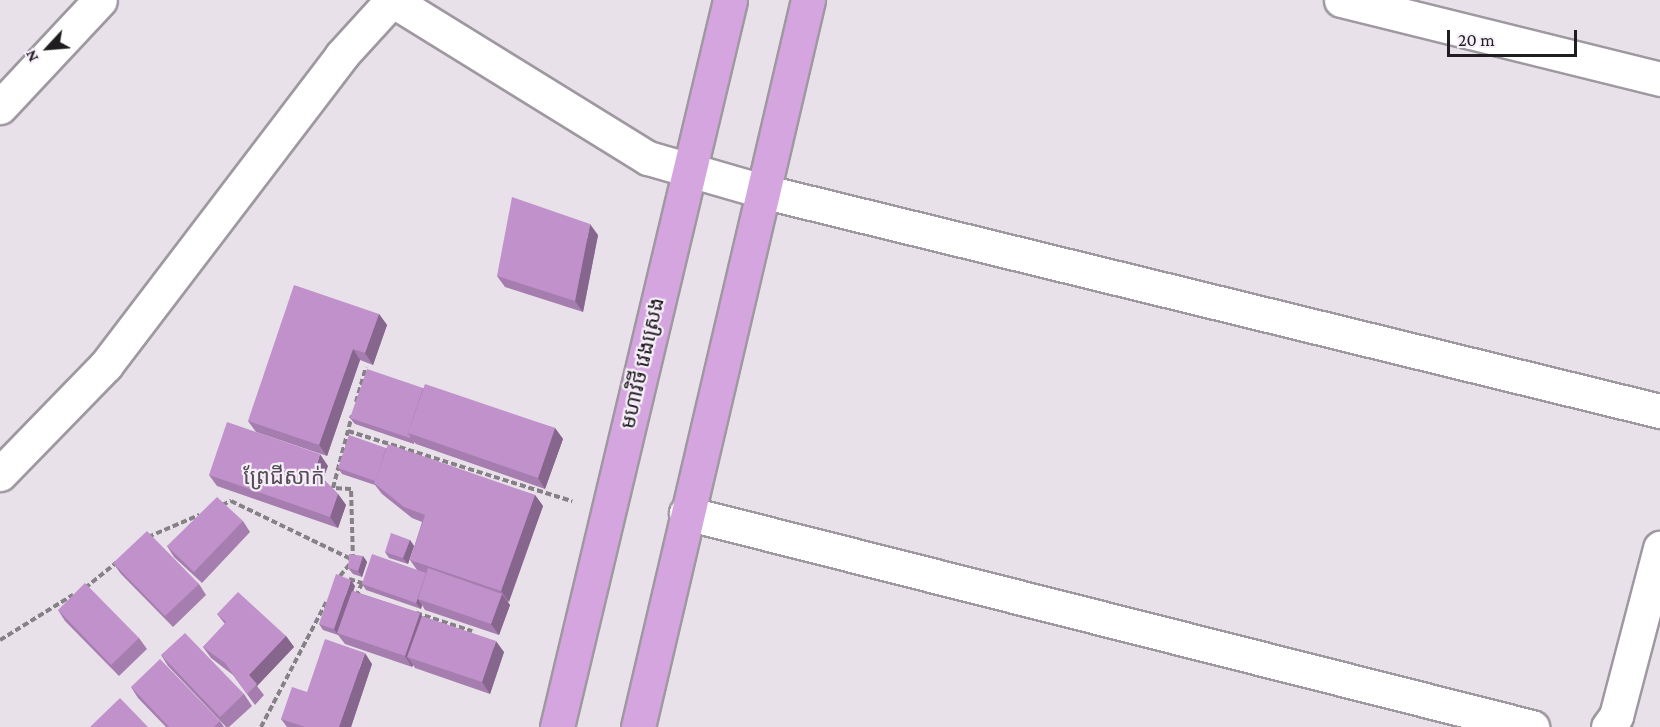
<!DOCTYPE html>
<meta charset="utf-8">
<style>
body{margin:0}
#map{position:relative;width:1660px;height:727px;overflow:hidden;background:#e9e1ea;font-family:"Crimson Pro","Noto Sans Khmer",serif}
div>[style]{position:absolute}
.path>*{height:4px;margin-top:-2px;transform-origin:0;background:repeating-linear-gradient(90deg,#868187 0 6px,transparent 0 9px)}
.roads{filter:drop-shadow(2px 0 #9f98a1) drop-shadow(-2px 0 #9f98a1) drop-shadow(0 2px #9f98a1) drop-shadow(0 -2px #9f98a1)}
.minor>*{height:33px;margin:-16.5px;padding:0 16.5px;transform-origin:16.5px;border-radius:16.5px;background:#fff}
.tertiary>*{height:33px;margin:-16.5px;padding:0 16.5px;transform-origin:16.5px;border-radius:16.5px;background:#fff}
.primary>*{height:33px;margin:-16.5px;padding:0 16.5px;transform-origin:16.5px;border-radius:16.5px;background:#d4a5df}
.wall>*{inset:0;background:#a57dae}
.shaded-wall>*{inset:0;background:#86668d}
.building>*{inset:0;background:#c091ca}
span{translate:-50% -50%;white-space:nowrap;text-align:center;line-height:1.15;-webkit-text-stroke:4.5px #f6eef8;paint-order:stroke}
.street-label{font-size:21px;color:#1f1d20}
.neighbourhood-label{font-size:22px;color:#534d55}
.north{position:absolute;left:18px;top:18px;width:60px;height:60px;-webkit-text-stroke:4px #f6eef8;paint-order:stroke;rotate:244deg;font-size:16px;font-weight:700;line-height:24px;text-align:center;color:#1f1d20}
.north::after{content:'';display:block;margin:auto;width:21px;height:27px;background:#1f1d20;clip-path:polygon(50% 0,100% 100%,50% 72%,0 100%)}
.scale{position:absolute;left:1447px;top:30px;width:130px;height:27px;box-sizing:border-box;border:3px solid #1f1d20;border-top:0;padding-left:8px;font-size:18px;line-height:21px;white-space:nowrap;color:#1f1d20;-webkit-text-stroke:4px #f6eef8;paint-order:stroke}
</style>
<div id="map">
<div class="path">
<i style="left:356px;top:402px;width:36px;rotate:-74deg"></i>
<i style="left:348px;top:431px;width:235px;rotate:17.4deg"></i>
<i style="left:222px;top:505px;width:10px;rotate:-24deg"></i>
<i style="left:231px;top:501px;width:133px;rotate:25.8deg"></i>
<i style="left:148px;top:537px;width:56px;rotate:-23.3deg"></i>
<i style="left:340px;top:576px;width:21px;rotate:-51deg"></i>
<i style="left:353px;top:560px;width:71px;rotate:-91.6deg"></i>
<i style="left:351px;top:489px;width:18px;rotate:-177deg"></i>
<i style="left:333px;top:488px;width:75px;rotate:-75.4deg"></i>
<i style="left:349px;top:579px;width:14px;rotate:17deg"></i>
<i style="left:362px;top:583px;width:12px;rotate:114deg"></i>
<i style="left:357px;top:594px;width:3px;rotate:18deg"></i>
<i style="left:85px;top:588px;width:40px;rotate:-39deg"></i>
<i style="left:416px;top:613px;width:59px;rotate:17.8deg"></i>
<i style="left:0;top:640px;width:86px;rotate:-31.7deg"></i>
<i style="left:261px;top:727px;width:144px;rotate:-62.4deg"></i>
</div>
<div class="roads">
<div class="minor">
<i style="left:1341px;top:0;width:329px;rotate:13.9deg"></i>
<i style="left:0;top:107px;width:146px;rotate:-46.9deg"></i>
<i style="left:762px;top:191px;width:925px;rotate:13.77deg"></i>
<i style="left:0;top:474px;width:152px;rotate:-45.8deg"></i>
<i style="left:106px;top:365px;width:388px;rotate:-52.7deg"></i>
<i style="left:341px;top:56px;width:76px;rotate:-47.7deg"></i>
<i style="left:686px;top:513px;width:873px;rotate:14.2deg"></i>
<i style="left:1608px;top:727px;width:14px;rotate:-54deg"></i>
<i style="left:1616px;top:716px;width:174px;rotate:-75.3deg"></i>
</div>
<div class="tertiary">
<i style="left:392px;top:0;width:301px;rotate:31.7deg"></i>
<i style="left:648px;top:158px;width:119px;rotate:16.1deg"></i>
</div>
<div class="primary">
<i style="left:557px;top:727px;width:747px;rotate:-76.61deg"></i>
<i style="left:638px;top:727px;width:747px;rotate:-76.84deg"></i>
</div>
</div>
<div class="wall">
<i style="clip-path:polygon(598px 235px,583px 312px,505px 287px,497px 276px)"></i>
<i style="clip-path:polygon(379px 314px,387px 325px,373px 365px,360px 360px,327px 456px,256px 432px,248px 421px)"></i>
<i style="clip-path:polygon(423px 388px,555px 428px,563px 439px,545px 489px,416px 444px,414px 442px,414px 444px,355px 424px,350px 418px)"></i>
<i style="clip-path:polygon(386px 448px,535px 495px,543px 506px,508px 602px,510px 605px,499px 635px,425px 610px,422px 605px,421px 609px,366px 590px,362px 584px,417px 570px,410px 560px,422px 522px,412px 518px,382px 494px,375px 485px,342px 474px,338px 468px)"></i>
<i style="clip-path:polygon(328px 466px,323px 479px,338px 494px,346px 505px,338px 528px,217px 486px,209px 475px)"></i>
<i style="clip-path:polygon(243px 521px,250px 532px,202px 583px,174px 557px,167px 546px)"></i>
<i style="clip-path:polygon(410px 540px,414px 546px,408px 564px,389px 558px,385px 552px)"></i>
<i style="clip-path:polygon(363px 556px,367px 562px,362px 577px,353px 574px,348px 568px)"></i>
<i style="clip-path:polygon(113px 563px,199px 584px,206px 595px,173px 627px,121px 574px)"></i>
<i style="clip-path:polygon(355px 586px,353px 591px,420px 613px,422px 616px,504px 652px,490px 694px,415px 668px,413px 665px,412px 667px,345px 644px,338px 635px,323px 630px,319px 624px)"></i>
<i style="clip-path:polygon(58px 610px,139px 638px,147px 649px,119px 676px,65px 621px)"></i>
<i style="clip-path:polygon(217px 614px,286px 636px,294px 647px,257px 686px,264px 695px,255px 705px,233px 675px,211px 658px,203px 647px,225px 624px)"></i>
<i style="clip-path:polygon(161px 655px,244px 694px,252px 706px,229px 727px,226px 727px,168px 666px)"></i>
<i style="clip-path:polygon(372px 664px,351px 727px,287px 727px,281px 719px,307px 692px)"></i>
<i style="clip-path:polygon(131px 687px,220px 721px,224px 727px,166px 727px,138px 698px)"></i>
</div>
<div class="shaded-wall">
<i style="clip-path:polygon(590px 224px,598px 235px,583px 312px,575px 301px)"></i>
<i style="clip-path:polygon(379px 314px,387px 325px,373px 365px,365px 353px)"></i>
<i style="clip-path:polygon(353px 349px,360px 360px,327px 456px,319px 445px)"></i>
<i style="clip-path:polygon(555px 428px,563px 439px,545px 489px,538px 478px)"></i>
<i style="clip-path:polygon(320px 454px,328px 466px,322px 481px,315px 470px)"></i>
<i style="clip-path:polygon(338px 494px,346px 505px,338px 528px,330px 517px)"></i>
<i style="clip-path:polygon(535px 495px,543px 506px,509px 602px,501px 591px)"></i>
<i style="clip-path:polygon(410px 540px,414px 546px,408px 564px,403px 558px)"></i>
<i style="clip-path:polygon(363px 556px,367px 562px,362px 577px,358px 571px)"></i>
<i style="clip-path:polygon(351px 580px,355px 586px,339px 634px,337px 633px,338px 635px,334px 629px)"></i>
<i style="clip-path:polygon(502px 594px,510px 605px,499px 635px,491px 624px)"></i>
<i style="clip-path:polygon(418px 599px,422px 605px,421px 609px,416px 603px)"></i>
<i style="clip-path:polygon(420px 613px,428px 625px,407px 657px,413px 665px,412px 667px,405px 656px)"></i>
<i style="clip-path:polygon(286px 636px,294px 647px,257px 686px,249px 675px)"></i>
<i style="clip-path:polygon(496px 641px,504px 652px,490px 694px,482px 682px)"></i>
<i style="clip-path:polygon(365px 653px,372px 664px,351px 727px,339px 727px)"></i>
</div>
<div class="building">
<i style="clip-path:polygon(512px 197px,590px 224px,575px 301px,497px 276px)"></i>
<i style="clip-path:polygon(294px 285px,379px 314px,365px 353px,353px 349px,319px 445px,248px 421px)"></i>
<i style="clip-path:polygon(367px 369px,423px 388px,408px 433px,410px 436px,410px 438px,350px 418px)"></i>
<i style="clip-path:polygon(425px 384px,555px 428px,538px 478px,408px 433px)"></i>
<i style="clip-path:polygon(227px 422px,320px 454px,315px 470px,338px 494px,330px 517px,209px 475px)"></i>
<i style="clip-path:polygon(349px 435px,386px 448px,375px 481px,338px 468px)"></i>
<i style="clip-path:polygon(388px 444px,535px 495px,501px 591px,410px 560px,425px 515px,404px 507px,374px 483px)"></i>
<i style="clip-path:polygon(217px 497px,243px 521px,194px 572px,167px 546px)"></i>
<i style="clip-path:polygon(147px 531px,199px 584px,165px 616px,113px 563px)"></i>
<i style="clip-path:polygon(391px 533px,410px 540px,403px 558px,385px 552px)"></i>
<i style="clip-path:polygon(349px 554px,363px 556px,358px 571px,348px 568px)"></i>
<i style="clip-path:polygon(372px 554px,426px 573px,416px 603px,362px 584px)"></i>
<i style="clip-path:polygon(428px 568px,502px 594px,491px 624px,418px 599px)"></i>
<i style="clip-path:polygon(336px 574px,351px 580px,334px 629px,319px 624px)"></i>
<i style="clip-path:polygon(85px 583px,139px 638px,111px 665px,58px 610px)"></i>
<i style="clip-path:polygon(352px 591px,420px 613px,405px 656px,337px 633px)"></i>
<i style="clip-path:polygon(238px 592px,286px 636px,249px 675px,257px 684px,247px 694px,225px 663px,203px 647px,226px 622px,217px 614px)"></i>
<i style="clip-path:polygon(422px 616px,496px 641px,482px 682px,407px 657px)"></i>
<i style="clip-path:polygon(185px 633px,244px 694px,220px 717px,161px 655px)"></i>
<i style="clip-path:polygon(325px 639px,365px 653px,339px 727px,305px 727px,281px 719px,292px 687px,307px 692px)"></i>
<i style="clip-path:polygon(160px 659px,220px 721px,214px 727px,169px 727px,131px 687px)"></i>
<i style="clip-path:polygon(120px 698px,148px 727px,90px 727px)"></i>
</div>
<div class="street-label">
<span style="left:642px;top:363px;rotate:-77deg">មហាវិថី វេងស្រេង</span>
</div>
<div class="neighbourhood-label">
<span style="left:284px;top:477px">ព្រែជីសាក់</span>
</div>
<div class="north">N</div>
<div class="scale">20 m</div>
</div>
